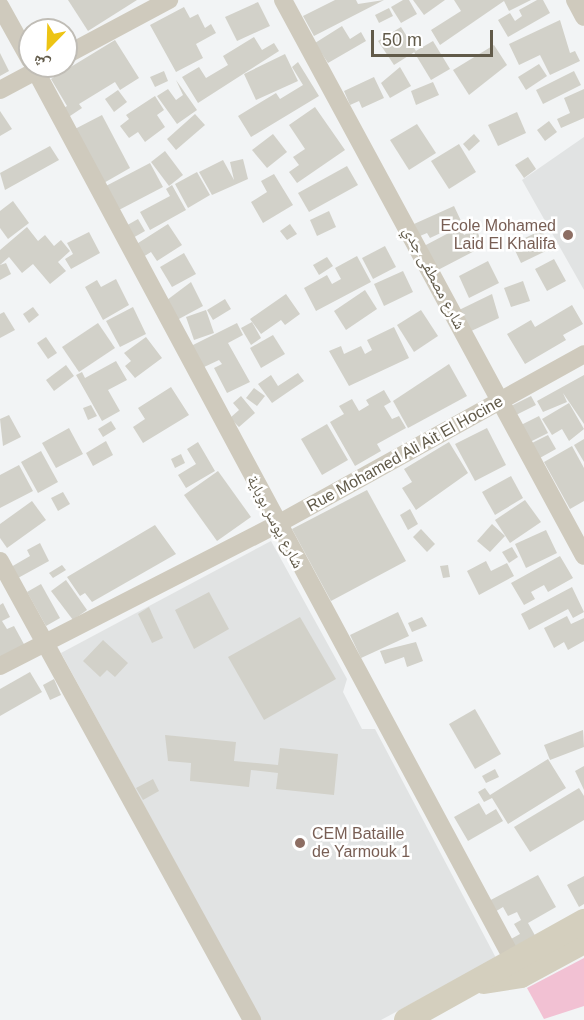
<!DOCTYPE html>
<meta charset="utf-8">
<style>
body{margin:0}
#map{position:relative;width:584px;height:1020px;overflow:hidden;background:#f2f4f5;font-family:Arial,"Noto Naskh Arabic",sans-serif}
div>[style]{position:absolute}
.education>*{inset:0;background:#e1e3e3}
.green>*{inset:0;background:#f2c1d3}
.building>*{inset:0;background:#d2d1c9}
.street>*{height:18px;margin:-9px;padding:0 9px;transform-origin:9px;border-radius:9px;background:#cfcabd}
.secondary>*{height:24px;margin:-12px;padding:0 12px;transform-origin:12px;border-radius:12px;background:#d4cfbe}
.dots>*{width:16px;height:16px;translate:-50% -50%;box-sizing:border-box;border:3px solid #fff;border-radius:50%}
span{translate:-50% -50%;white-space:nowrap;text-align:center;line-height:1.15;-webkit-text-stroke:5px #fff;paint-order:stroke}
.education-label{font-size:16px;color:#785e54}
.right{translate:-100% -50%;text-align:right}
.left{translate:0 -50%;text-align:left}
.street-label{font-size:16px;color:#615a49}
.north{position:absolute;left:18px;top:18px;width:60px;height:60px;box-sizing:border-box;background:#fff;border:2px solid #c0bdb6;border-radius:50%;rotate:203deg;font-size:16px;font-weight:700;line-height:24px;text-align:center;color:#615a49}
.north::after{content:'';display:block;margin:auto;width:21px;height:27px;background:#edc414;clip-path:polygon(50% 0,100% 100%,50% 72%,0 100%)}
.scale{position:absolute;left:371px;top:30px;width:122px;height:27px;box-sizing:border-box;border:3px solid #615a49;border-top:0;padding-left:8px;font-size:18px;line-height:21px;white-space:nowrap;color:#615a49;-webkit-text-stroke:4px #fff;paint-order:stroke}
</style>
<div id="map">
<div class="education">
<i style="clip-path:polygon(584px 137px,584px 290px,522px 180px)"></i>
<i style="clip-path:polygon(271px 541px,347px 679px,343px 692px,362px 729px,375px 729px,496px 958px,381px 1020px,261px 1020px,61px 653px)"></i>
</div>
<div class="green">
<i style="clip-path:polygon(584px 958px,584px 1006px,544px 1019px,527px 988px)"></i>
</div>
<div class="building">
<i style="clip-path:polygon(68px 0,137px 0,88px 31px)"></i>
<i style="clip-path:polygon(335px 0,356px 0,358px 4px,384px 0,314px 36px,303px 16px)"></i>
<i style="clip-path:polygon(403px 0,409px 0,417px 14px,401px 23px,391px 7px)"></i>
<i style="clip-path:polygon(413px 0,445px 0,424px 15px)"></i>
<i style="clip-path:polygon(454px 0,531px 0,509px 11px,504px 1px,440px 45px,431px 30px,461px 11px)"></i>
<i style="clip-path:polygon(537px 0,543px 0,550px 13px,508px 37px,498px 20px,510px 13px,515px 21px,522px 16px,519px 10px)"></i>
<i style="clip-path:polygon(258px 2px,270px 26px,237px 41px,225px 17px)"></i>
<i style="clip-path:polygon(184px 7px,190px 18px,198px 14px,205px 28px,211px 24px,216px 33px,196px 44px,203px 58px,176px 72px,150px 25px)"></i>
<i style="clip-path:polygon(389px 8px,393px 16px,379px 23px,375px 15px)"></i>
<i style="clip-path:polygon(560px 20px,570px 53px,575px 51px,580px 61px,550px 75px,540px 55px,519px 65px,509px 44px)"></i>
<i style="clip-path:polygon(342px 26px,350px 39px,361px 32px,366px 41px,328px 63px,315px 43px)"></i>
<i style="clip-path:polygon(401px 27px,416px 51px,394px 65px,378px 41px)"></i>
<i style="clip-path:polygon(254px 37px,262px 50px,274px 43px,279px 51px,198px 103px,182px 77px,199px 67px,206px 78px,228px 65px,223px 56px)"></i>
<i style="clip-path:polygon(115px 40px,139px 78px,120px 90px,115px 82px,79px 104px,82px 108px,67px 118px,62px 109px,67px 106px,51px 79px)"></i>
<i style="clip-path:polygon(433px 41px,450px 69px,431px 80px,414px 52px)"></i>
<i style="clip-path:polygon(494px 45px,507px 65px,469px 95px,453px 70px)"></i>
<i style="clip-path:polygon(0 53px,9px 71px,0 76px)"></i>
<i style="clip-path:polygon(285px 54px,298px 81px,256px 100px,244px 74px)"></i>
<i style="clip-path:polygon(298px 62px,319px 96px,251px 137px,238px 116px,276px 93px,280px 99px,303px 85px,292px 67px)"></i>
<i style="clip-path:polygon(539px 64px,547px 76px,526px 90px,518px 77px)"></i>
<i style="clip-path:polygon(400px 67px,411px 86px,390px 98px,381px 83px)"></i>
<i style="clip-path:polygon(164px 71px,168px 81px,155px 87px,150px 77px)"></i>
<i style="clip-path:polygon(574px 71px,581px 85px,543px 104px,536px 90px)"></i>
<i style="clip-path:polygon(374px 77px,384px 98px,362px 108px,359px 101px,350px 105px,344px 91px)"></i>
<i style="clip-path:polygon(176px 80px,197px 110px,177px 124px,157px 96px,168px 89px,176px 100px,183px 95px)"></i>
<i style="clip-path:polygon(433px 82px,439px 95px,416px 105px,411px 91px)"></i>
<i style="clip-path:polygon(584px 89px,584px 118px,561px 128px,557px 119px,570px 113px,564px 98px)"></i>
<i style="clip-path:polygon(118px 90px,127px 102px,114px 112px,105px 99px)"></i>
<i style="clip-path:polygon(155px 96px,164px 110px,157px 115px,165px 127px,145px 142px,138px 132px,129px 138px,120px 126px,129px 119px,126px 115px)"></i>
<i style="clip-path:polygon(315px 107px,345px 150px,297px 183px,289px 172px,299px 165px,293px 157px,305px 149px,289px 125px)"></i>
<i style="clip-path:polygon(0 111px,12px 129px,0 136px)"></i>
<i style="clip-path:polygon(517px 112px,526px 133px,498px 146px,488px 125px)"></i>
<i style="clip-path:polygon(195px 114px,205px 125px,176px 150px,167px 139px)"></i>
<i style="clip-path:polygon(102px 115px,130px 168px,102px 184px,73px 130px)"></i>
<i style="clip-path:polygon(549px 121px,557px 132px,545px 141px,537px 130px)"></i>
<i style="clip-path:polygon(417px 124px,436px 153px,409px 170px,390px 140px)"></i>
<i style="clip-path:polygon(273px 134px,287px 152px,267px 168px,252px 150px)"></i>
<i style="clip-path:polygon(474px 134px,480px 141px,469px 151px,463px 144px)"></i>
<i style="clip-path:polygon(459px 144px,476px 172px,449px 189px,431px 161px)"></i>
<i style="clip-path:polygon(50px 146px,59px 160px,5px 190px,0 173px)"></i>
<i style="clip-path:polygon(165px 151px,183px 175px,169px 186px,151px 162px)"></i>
<i style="clip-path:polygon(528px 157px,536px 169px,524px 178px,515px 165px)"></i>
<i style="clip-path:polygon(243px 159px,248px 179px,212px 195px,199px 172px,223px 160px,234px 180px,230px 162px)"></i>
<i style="clip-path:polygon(150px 163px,163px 187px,117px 211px,104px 187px)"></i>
<i style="clip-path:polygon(347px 166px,358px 185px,309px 212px,298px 193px)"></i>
<i style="clip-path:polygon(197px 172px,210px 195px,188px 208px,175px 184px)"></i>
<i style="clip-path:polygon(274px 174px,293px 205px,263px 223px,251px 202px,267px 192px,261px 181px)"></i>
<i style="clip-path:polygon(172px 185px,186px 210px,150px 230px,140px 212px,170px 196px,166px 189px)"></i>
<i style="clip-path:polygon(13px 201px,29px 223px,8px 239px,0 228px,0 211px)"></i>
<i style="clip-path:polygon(454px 206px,462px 223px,430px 238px,427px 233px,420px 236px,414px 224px)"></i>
<i style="clip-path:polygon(329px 211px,336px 227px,317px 236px,310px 220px)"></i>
<i style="clip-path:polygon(138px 219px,145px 231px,131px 239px,124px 227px)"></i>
<i style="clip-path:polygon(168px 224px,182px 245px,157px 261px,151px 252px,143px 257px,135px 245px)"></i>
<i style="clip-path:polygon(290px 224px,297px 234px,287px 240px,280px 231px)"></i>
<i style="clip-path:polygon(27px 227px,38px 241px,45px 235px,54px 246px,61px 240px,70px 251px,58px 262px,66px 271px,50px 284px,33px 264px,22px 273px,9px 257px,0 265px,0 250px)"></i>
<i style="clip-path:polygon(460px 227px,464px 235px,476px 229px,484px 246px,436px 271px,424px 246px)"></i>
<i style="clip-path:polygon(542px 230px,550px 249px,521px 263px,512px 244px)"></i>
<i style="clip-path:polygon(89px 232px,100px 253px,71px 269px,65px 259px,73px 254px,67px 243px)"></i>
<i style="clip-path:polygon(385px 246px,396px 267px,373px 279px,362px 258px)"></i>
<i style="clip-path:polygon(184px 253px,196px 274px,172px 287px,160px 267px)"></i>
<i style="clip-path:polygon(357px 256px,371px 282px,316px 311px,304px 288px,327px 275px,332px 284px,341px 279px,335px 268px)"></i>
<i style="clip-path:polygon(327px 257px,333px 266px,319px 275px,313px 265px)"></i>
<i style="clip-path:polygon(554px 259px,566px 281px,547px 291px,535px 269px)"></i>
<i style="clip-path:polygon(488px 261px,499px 283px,469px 298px,459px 276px)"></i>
<i style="clip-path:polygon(6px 263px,11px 274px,0 280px,0 265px)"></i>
<i style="clip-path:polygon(403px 271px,413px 292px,384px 306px,374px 284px)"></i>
<i style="clip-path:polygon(116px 279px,129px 305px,103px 320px,85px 287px,97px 280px,101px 287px)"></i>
<i style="clip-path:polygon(523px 281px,530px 301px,511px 307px,504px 288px)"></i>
<i style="clip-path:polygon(191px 282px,203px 306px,177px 320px,167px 300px)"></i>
<i style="clip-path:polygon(365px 290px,377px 309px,346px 330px,334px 311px)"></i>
<i style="clip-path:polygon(286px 294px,300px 314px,285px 325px,281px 320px,261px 334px,250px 319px)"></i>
<i style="clip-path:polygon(492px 294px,499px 318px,467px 333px,457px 311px)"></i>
<i style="clip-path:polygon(225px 299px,231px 309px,213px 320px,207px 310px)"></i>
<i style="clip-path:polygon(572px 305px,583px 324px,563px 335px,566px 340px,525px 364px,507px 334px,531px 320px,535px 327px)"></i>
<i style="clip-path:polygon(33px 307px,39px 315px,29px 323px,23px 314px)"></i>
<i style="clip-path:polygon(133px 307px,146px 334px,120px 347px,106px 321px)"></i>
<i style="clip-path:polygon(206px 310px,214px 333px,194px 340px,186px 317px)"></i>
<i style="clip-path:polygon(421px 310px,438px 336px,414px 352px,397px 325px)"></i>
<i style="clip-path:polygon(4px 312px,15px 330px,0 338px,0 314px)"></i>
<i style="clip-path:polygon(252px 322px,261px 338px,251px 345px,241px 328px)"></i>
<i style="clip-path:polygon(98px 323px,115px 348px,79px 372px,62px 347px)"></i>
<i style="clip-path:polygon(237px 323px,243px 335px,228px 343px,250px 382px,227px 393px,214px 368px,222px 364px,219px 360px,202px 368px,191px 346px)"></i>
<i style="clip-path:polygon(394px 327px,409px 358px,349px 386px,329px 351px,341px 346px,344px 354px,361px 346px,365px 354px,372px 350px,367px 340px)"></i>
<i style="clip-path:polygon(273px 335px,285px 354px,261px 368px,250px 348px)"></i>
<i style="clip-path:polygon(46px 337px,57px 353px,48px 359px,37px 343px)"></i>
<i style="clip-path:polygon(146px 337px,162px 358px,135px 378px,125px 366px,131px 361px,124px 353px)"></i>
<i style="clip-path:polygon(116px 361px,127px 380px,108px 390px,120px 411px,102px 421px,76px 375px,82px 372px,85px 378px)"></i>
<i style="clip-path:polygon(449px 364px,467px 396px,408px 428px,393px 401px)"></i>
<i style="clip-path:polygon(66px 365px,74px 376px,54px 391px,46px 380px)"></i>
<i style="clip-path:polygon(298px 373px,304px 381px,272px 403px,258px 384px,271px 375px,278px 386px)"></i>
<i style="clip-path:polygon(584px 375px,584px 424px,563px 393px,567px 402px,543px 412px,537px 401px)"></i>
<i style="clip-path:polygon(171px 387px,189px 415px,143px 443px,133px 427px,145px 419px,138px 408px)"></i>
<i style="clip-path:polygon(254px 388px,265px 396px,257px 406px,246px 398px)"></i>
<i style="clip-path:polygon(384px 390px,391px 402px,384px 406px,392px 419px,399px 416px,406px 428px,377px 444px,381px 451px,355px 466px,330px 422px,344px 414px,339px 406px,352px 399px,359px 411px,369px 405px,366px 400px)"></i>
<i style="clip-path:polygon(241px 396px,255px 413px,239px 427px,230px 418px,239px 410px,233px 403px)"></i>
<i style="clip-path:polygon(531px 396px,536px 405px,514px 416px,509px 407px)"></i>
<i style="clip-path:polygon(569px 403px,584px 429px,569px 441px,562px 429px,552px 435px,542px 419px)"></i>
<i style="clip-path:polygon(91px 405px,97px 416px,88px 420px,83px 408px)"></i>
<i style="clip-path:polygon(9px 415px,21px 437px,3px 446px,0 419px)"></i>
<i style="clip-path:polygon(539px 416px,548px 433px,530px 442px,521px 425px)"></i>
<i style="clip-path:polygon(111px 421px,116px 429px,103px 437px,98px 429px)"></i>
<i style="clip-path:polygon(327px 424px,348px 460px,322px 475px,301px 439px)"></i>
<i style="clip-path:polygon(69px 428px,83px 454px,56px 468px,42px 443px)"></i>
<i style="clip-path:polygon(487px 428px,506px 465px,475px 481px,455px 444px)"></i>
<i style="clip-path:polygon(548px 435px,556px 449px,538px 459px,530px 444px)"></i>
<i style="clip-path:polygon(584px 439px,584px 462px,574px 445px)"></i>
<i style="clip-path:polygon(106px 441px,113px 455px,93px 466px,86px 453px)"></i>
<i style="clip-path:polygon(198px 442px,215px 471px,186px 488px,178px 475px,196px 464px,187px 449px)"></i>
<i style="clip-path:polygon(449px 442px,468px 473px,416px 510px,402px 488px,412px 482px,404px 469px)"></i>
<i style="clip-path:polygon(572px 446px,584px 468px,584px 501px,570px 509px,544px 462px)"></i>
<i style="clip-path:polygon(41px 451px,58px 482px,38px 493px,21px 462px)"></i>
<i style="clip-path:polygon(181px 454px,185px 463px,175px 468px,171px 459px)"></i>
<i style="clip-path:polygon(19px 465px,33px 491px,0 508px,0 475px)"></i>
<i style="clip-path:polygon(218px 471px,251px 517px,217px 541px,184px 495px)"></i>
<i style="clip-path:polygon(511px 476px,523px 498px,495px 515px,482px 492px)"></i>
<i style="clip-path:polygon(367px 490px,406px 561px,331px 601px,292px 529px)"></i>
<i style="clip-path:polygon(63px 492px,70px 504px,58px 511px,51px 498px)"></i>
<i style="clip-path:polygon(525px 500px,541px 522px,510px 543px,495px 520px)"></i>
<i style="clip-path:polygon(32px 501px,46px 520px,7px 548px,0 538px,0 524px)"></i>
<i style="clip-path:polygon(410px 509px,418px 524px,408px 530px,400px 515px)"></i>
<i style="clip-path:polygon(492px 524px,505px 536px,490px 552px,477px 541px)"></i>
<i style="clip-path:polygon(155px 525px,176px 554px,92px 602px,85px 593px,80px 596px,67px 577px)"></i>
<i style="clip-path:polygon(421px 529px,435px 544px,427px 552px,413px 537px)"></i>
<i style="clip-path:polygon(546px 530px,557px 553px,526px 568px,515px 544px)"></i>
<i style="clip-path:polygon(40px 543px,49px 561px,18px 578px,11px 567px,30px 556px,27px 550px)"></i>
<i style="clip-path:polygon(512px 547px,518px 557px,509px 563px,502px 552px)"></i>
<i style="clip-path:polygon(560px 556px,573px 578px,548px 592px,544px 585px,531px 592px,535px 599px,524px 605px,511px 583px)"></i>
<i style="clip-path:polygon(486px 561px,491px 571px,507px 563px,514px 576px,479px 595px,467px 571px)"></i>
<i style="clip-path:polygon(62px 565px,66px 570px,53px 578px,49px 573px)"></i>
<i style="clip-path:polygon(448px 565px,450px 577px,443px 578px,440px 566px)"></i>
<i style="clip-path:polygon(66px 580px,87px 610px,73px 620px,51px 591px)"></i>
<i style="clip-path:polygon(41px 584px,60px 618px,46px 626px,27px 592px)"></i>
<i style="clip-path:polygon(572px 587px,584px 612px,573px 618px,568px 609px,529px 630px,521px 614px)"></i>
<i style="clip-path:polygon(209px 592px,229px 629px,194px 649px,175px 610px)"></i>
<i style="clip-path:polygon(3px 603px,10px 617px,2px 621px,7px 629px,14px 626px,25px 646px,0 659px,0 605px)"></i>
<i style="clip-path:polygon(149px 607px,163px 638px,152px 643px,138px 614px)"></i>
<i style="clip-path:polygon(398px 612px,409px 636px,361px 658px,350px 635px)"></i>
<i style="clip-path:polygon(567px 616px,571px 624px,584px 618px,584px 641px,568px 650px,564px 642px,554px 648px,544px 628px)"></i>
<i style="clip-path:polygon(300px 617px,336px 679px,264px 720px,228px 657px)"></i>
<i style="clip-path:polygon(422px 617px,427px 626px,412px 632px,408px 623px)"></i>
<i style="clip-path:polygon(103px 640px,128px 663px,115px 677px,107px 670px,100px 677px,83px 661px)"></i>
<i style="clip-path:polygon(416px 642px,423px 661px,407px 667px,404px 657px,385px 664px,380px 651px)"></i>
<i style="clip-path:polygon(30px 672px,42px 692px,0 716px,0 689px)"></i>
<i style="clip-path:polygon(54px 679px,61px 695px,50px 700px,43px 685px)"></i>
<i style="clip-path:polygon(475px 709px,501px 754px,475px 769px,449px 724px)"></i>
<i style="clip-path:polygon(583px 730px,584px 747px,550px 760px,544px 745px)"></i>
<i style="clip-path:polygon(165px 735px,236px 742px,234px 761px,278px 765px,280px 748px,338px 754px,334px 795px,276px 789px,278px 773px,251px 770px,249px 787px,190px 781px,191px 763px,168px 761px)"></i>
<i style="clip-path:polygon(548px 759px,566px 788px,508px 824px,492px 798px,484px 802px,478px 792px,485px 788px,490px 795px)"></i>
<i style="clip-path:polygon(584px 766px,584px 790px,575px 771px)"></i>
<i style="clip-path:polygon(495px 769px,499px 777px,486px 783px,482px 776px)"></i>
<i style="clip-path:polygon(153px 779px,159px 791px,143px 800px,136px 788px)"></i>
<i style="clip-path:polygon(579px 788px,584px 796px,584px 820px,530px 852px,514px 827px)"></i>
<i style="clip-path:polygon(479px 803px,486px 815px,496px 809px,503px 821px,468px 841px,454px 817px)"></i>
<i style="clip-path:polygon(538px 875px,556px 907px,528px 923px,537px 939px,516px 950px,511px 939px,520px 934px,514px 924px,521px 920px,517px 912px,508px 916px,503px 907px,493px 913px,487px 902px)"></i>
<i style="clip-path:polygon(584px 876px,584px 904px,579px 907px,567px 885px)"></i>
</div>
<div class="street">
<i style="left:283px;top:0;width:632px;rotate:61.57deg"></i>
<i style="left:575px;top:0;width:19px;rotate:62deg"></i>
<i style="left:0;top:6px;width:62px;rotate:60.9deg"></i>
<i style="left:66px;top:55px;width:117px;rotate:-28.1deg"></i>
<i style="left:33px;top:66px;width:1027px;rotate:61.76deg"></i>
<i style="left:0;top:90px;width:51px;rotate:-28.1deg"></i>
<i style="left:0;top:561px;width:524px;rotate:61.23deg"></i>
<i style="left:0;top:666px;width:310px;rotate:-27.1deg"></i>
<i style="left:276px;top:525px;width:352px;rotate:-29deg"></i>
</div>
<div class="secondary">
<i style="left:484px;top:982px;width:37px;rotate:-9deg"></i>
<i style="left:521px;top:976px;width:72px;rotate:-28.4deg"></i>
<i style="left:406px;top:1020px;width:204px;rotate:-29.1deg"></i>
</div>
<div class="dots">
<i style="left:568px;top:235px;background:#8d6e63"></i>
<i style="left:300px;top:843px;background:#8d6e63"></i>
</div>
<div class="education-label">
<span class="right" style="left:556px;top:235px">Ecole Mohamed<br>Laid El Khalifa</span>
<span class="left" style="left:312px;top:843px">CEM Bataille<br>de Yarmouk 1</span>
</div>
<div class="street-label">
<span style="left:434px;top:278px;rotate:62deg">شارع مصطفى جدي</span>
<span style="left:405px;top:454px;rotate:-29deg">Rue Mohamed Ali Ait El Hocine</span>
<span style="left:275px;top:522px;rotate:62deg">شارع يوسر بوباية</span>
</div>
<div class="north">ش</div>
<div class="scale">50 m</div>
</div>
